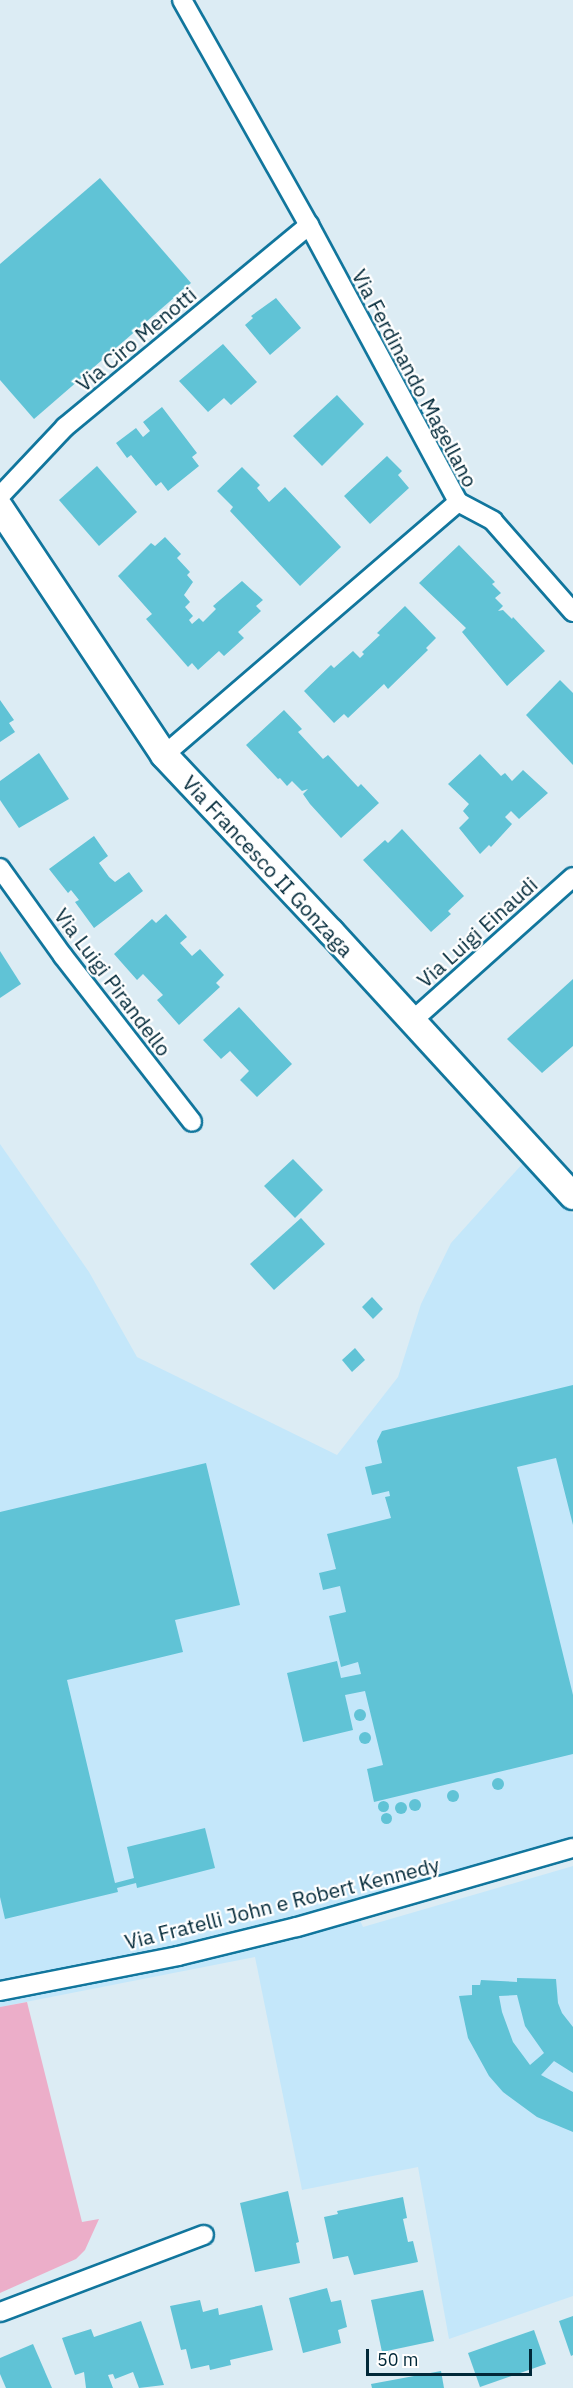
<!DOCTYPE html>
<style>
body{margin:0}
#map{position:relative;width:573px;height:2388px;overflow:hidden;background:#dcecf4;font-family:"IBM Plex Sans",sans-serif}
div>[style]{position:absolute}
.built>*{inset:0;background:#c4e7fa}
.green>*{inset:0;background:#ecaec9}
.building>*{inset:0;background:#60c3d6}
.round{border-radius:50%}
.roads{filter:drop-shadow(2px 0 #11769d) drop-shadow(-2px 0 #11769d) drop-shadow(0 2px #11769d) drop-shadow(0 -2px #11769d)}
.street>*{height:18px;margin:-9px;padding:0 9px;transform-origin:9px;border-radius:9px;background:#fff}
.secondary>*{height:26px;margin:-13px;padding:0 13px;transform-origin:13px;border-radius:13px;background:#fff}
span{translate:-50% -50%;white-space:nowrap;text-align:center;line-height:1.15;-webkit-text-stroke:4.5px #fff;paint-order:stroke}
.street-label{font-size:21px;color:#012838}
.scale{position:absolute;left:366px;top:2349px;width:166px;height:27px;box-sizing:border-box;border:3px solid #012838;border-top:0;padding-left:8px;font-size:18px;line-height:21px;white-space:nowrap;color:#012838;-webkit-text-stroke:4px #fff;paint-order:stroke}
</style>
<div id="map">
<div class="built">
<i style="clip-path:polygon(0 1144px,89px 1272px,137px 1357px,337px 1455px,398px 1377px,421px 1304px,451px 1243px,525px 1161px,573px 1214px,573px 1843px,353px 1905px,363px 1927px,573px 1866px,573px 2296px,449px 2339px,418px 2167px,302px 2190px,255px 1957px,0 2007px)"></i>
</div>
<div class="green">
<i style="clip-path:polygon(27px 2002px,82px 2222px,99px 2219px,85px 2250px,76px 2259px,0 2293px,0 2007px)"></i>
</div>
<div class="building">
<i style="clip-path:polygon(100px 178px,191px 283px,34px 419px,0 380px,0 264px)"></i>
<i style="clip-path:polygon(276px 298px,301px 328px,270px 355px,245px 325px,253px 318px,251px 316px)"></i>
<i style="clip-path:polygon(223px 344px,257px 382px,231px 405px,224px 398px,208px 412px,179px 381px)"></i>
<i style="clip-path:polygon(337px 395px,364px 424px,322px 466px,293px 436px)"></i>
<i style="clip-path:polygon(162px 407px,197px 453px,192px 457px,199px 466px,168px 491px,161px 482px,156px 486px,131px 455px,127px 458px,116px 443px,136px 428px,143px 437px,150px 431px,143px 422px)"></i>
<i style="clip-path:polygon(387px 456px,402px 471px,398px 475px,409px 488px,370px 524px,344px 496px)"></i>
<i style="clip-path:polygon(97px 466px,137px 512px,99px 546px,59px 500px)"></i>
<i style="clip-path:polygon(242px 467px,260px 485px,257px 488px,269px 502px,285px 487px,341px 547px,300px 586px,230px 511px,233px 507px,217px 491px)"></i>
<i style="clip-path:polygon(165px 537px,181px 554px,177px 558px,190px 572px,187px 575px,193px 582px,184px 595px,190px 602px,185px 607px,193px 616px,189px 620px,192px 624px,199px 618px,203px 622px,216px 609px,213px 606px,242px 581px,263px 600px,256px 606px,261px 611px,238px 632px,244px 638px,224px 656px,219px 651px,198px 670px,192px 663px,188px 667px,146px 619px,152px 614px,118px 576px,151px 543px,155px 546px)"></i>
<i style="clip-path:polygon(459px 545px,495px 582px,492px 584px,501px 593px,495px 598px,503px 606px,498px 611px,503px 610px,512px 619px,513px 617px,545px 651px,507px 686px,462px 632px,466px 628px,419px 583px)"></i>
<i style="clip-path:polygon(405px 606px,436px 638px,426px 648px,428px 650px,388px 689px,384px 684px,348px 718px,344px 714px,334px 723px,304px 691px,331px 665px,334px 668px,353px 651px,360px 658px,364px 654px,362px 652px,380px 635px,377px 633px)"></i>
<i style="clip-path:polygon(560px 680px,573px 693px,573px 765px,526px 715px)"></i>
<i style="clip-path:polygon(0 700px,14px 720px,9px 723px,15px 732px,0 742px)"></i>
<i style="clip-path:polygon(284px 710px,302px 729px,298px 732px,323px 759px,328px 755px,358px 787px,361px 784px,379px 803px,341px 838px,310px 804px,303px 794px,308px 789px,302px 791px,292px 781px,287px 786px,280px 778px,278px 779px,246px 745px)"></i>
<i style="clip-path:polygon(39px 753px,69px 799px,19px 828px,0 800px,0 781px)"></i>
<i style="clip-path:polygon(480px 754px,501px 776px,505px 773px,512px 781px,523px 770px,548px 793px,519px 819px,511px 811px,505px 817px,512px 824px,491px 847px,489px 845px,480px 854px,459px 828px,469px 818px,463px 811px,469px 804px,448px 784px)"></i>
<i style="clip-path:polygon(402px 829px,464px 896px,448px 911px,451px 914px,431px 932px,363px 860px,385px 840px,388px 843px)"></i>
<i style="clip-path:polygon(94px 836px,108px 856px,99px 863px,109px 877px,115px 882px,129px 872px,143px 891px,94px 928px,75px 902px,79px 900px,71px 890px,68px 893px,49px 869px)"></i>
<i style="clip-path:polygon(166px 914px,187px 937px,180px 943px,192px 956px,200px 949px,224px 975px,216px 983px,220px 987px,179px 1025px,157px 1000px,163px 995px,143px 974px,137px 980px,114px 954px,152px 919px,156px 923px)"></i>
<i style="clip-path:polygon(0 951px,21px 984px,0 998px)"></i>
<i style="clip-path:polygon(573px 979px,573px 1046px,542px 1073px,507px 1039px)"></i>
<i style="clip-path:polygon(239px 1007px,292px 1064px,257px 1097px,240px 1080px,249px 1071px,230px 1051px,221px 1059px,203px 1040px)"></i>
<i style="clip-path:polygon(293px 1159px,323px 1190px,295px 1218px,264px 1186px)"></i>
<i style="clip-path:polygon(301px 1218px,325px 1244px,274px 1290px,250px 1264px)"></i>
<i style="clip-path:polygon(372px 1297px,383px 1309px,373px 1319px,362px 1307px)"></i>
<i style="clip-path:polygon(355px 1348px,365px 1360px,352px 1372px,342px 1360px)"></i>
<i style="clip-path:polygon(573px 1385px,573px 1525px,556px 1458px,517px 1467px,573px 1695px,573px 1754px,374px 1802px,367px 1769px,383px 1765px,365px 1691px,345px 1695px,353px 1730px,303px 1742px,287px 1673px,337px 1661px,341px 1678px,361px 1674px,358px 1662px,341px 1667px,329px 1616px,346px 1612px,340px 1586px,323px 1590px,319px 1573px,336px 1569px,327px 1534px,391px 1518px,385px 1497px,390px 1496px,389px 1491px,372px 1495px,365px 1467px,382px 1463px,377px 1441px,382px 1431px)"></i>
<i style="clip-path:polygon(206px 1463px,240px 1605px,175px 1620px,183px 1652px,67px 1680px,115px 1883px,134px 1878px,127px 1847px,205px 1828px,215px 1868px,137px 1888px,136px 1883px,117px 1888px,118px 1892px,5px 1919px,0 1897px,0 1512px)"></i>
<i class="round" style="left:354px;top:1709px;width:12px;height:12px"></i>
<i class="round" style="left:359px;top:1732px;width:12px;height:12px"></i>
<i class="round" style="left:492px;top:1778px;width:12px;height:12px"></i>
<i class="round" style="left:447px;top:1790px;width:12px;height:12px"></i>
<i class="round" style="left:409px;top:1799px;width:12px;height:12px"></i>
<i class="round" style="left:377.5px;top:1800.5px;width:11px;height:11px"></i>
<i class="round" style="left:395px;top:1802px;width:12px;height:12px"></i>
<i class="round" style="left:380.5px;top:1812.5px;width:11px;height:11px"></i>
<i style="clip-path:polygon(evenodd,517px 1978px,556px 1979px,558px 2003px,562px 2013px,573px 2027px,573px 2073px,554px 2061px,541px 2075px,573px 2092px,573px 2132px,537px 2117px,503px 2092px,489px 2076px,468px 2038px,459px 1996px,472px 1995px,472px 1985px,480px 1985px,481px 1980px,517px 1982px,517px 1978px,517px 1995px,525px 2026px,544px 2053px,530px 2065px,513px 2042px,502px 2012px,499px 1996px,517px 1995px)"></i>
<i style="clip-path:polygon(288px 2191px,299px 2242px,296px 2243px,300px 2263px,255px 2272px,240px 2203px)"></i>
<i style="clip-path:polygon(403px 2197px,407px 2218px,403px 2219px,408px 2242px,413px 2241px,418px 2262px,354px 2275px,348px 2256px,333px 2259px,324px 2217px,338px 2214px,337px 2211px)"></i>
<i style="clip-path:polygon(327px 2288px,331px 2302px,341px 2300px,347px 2327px,338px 2330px,341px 2343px,303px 2353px,289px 2298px)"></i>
<i style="clip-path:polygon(423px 2290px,434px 2341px,382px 2352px,371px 2300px)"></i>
<i style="clip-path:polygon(200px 2300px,203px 2312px,218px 2308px,219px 2315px,262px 2305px,273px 2350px,230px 2360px,231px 2365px,210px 2370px,209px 2365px,191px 2369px,186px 2349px,181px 2350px,170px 2306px)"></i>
<i style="clip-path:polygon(573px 2316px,573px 2355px,571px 2356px,559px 2321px)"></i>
<i style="clip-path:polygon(141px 2321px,164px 2385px,139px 2388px,133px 2372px,115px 2379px,113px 2374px,108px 2375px,113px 2388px,86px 2388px,84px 2372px,75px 2375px,62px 2338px,91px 2329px,94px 2337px)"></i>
<i style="clip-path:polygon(534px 2330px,546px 2364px,480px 2387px,468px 2353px)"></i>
<i style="clip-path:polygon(33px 2344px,52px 2388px,6px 2388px,0 2374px,0 2358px)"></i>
<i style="clip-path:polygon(441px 2371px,444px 2388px,372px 2388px,371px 2384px)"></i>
</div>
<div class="roads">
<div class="street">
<i style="left:182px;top:0;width:258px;rotate:60.6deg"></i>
<i style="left:309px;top:225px;width:315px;rotate:61.7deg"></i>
<i style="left:0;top:496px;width:95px;rotate:-46.7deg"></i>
<i style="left:65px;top:427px;width:317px;rotate:-39.6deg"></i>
<i style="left:458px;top:502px;width:40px;rotate:28deg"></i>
<i style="left:493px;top:521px;width:121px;rotate:48.7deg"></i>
<i style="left:164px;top:755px;width:388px;rotate:-40.7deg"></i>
<i style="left:0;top:868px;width:108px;rotate:54.4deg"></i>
<i style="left:63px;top:956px;width:210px;rotate:52.1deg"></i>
<i style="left:412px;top:1021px;width:216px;rotate:-41.8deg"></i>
<i style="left:0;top:1991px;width:181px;rotate:-11.1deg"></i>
<i style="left:178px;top:1956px;width:122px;rotate:-13.7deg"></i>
<i style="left:297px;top:1927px;width:287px;rotate:-16deg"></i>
<i style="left:0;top:2312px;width:218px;rotate:-20.7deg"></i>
</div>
<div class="secondary">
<i style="left:0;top:508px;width:296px;rotate:56.4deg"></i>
<i style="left:164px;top:755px;width:243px;rotate:46.7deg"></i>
<i style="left:331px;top:932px;width:358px;rotate:47.5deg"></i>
</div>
</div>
<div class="street-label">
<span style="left:136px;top:339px;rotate:-40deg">Via Ciro Menotti</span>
<span style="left:415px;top:378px;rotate:62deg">Via Ferdinando Magellano</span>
<span style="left:268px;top:866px;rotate:47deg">Via Francesco II Gonzaga</span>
<span style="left:477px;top:932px;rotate:-42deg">Via Luigi Einaudi</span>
<span style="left:113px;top:982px;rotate:53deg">Via Luigi Pirandello</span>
<span style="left:282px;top:1903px;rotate:-14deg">Via Fratelli John e Robert Kennedy</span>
</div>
<div class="scale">50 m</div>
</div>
